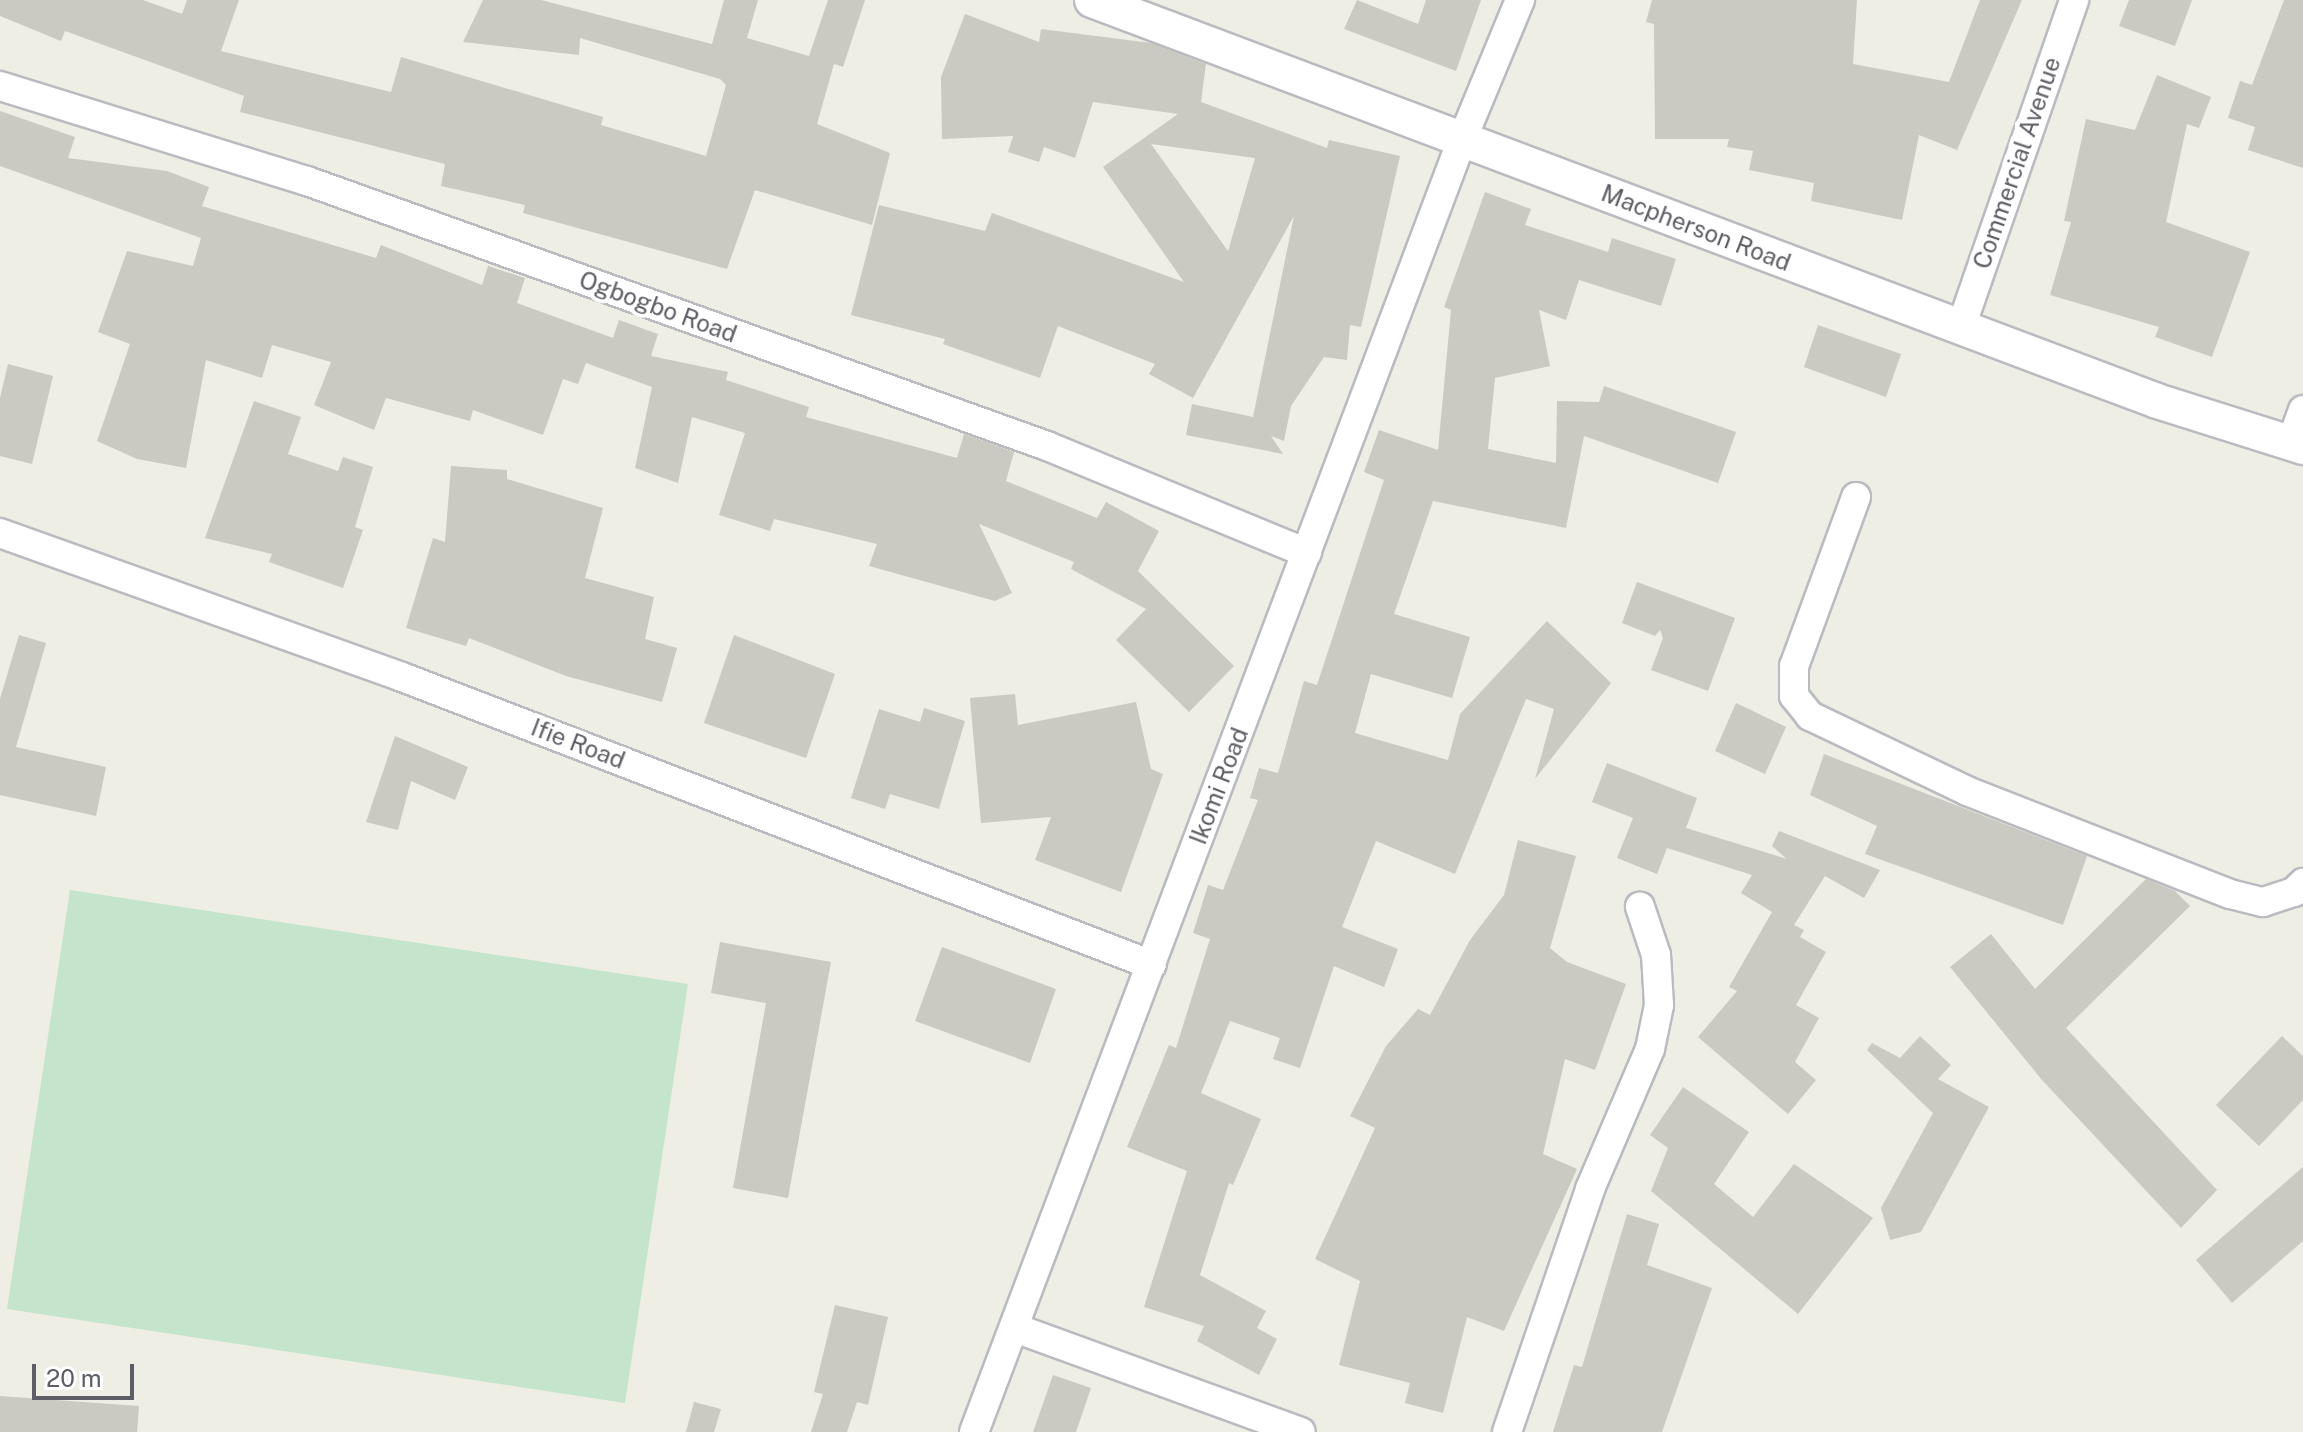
<!DOCTYPE html>
<style>
body{margin:0}
#map{position:relative;width:2303px;height:1432px;overflow:hidden;background:#eeeee5;font-family:"Public Sans",sans-serif}
div>[style]{position:absolute}
.green>*{inset:0;background:#c4e4cc}
.building>*{inset:0;background:#cac9c2}
.roads{filter:drop-shadow(2px 0 #babbc0) drop-shadow(-2px 0 #babbc0) drop-shadow(0 2px #babbc0) drop-shadow(0 -2px #babbc0)}
.minor>*{height:28px;margin:-14px;padding:0 14px;transform-origin:14px;border-radius:14px;background:#fff}
.tertiary>*{height:34px;margin:-17px;padding:0 17px;transform-origin:17px;border-radius:17px;background:#fff}
span{translate:-50% -50%;white-space:nowrap;text-align:center;line-height:1.15;-webkit-text-stroke:8px #fff;paint-order:stroke}
.street-label{font-size:24px;color:#5d5e65}
.scale{position:absolute;left:32px;top:1364px;width:102px;height:36px;box-sizing:border-box;border:4px solid #5d5e65;border-top:0;padding-left:10px;font-size:24px;line-height:28px;white-space:nowrap;color:#5d5e65;-webkit-text-stroke:6px #fff;paint-order:stroke}
</style>
<div id="map">
<div class="green">
<i style="clip-path:polygon(70px 890px,688px 984px,625px 1403px,7px 1309px)"></i>
</div>
<div class="building">
<i style="clip-path:polygon(0 0,143px 0,182px 14px,187px 0,239px 0,221px 51px,391px 92px,401px 57px,603px 117px,601px 125px,706px 156px,726px 85px,720px 79px,580px 38px,579px 55px,463px 42px,483px 0,541px 0,712px 44px,724px 0,758px 0,747px 38px,809px 56px,828px 0,865px 0,843px 67px,834px 64px,817px 124px,890px 153px,872px 225px,755px 190px,727px 269px,523px 213px,525px 205px,441px 186px,445px 164px,240px 112px,244px 96px,65px 31px,61px 41px,0 16px)"></i>
<i style="clip-path:polygon(1357px 0,1418px 24px,1426px 0,1481px 0,1456px 71px,1344px 29px)"></i>
<i style="clip-path:polygon(1652px 0,1857px 0,1853px 64px,1949px 82px,1980px 0,2022px 0,1957px 150px,1919px 135px,1902px 220px,1811px 201px,1814px 183px,1749px 170px,1753px 151px,1727px 147px,1729px 139px,1655px 139px,1654px 24px,1646px 22px)"></i>
<i style="clip-path:polygon(2129px 0,2192px 0,2175px 46px,2119px 26px)"></i>
<i style="clip-path:polygon(2284px 0,2303px 0,2303px 168px,2248px 150px,2255px 127px,2228px 118px,2240px 81px,2252px 85px)"></i>
<i style="clip-path:polygon(evenodd,965px 14px,1039px 42px,1041px 29px,1151px 43px,1206px 64px,1201px 102px,1327px 148px,1329px 140px,1400px 156px,1361px 327px,1350px 325px,1347px 360px,1324px 357px,1291px 406px,1284px 441px,1271px 436px,1283px 454px,1186px 435px,1192px 404px,1253px 417px,1294px 216px,1193px 398px,1149px 374px,1155px 364px,1058px 326px,1040px 378px,943px 344px,945px 339px,851px 315px,879px 205px,985px 231px,992px 213px,1184px 282px,1103px 167px,1178px 114px,1093px 102px,1075px 158px,1044px 147px,1039px 162px,1008px 152px,1013px 136px,942px 139px,941px 77px,965px 14px,1151px 144px,1255px 158px,1228px 251px,1151px 144px)"></i>
<i style="clip-path:polygon(2157px 75px,2211px 97px,2199px 128px,2187px 124px,2166px 222px,2250px 252px,2212px 357px,2155px 337px,2159px 327px,2050px 295px,2071px 222px,2064px 221px,2086px 119px,2135px 130px)"></i>
<i style="clip-path:polygon(0 111px,75px 137px,68px 158px,167px 171px,209px 187px,202px 206px,376px 258px,381px 245px,482px 285px,488px 266px,525px 278px,517px 303px,613px 338px,619px 320px,658px 334px,651px 356px,728px 372px,726px 380px,809px 407px,806px 417px,957px 458px,964px 434px,1014px 452px,1006px 481px,1097px 518px,1106px 502px,1159px 531px,1138px 571px,1234px 666px,1189px 712px,1116px 640px,1146px 609px,1071px 569px,1074px 562px,979px 524px,1012px 593px,995px 601px,869px 566px,877px 544px,774px 519px,770px 531px,719px 515px,745px 433px,692px 417px,678px 483px,635px 468px,652px 387px,586px 363px,578px 384px,563px 379px,543px 435px,473px 410px,470px 421px,386px 398px,374px 430px,314px 405px,331px 362px,272px 345px,262px 378px,206px 360px,186px 468px,137px 459px,97px 441px,130px 344px,98px 332px,127px 251px,193px 266px,201px 238px,0 166px)"></i>
<i style="clip-path:polygon(1485px 192px,1531px 209px,1525px 225px,1608px 252px,1612px 238px,1676px 259px,1661px 306px,1579px 280px,1566px 320px,1539px 310px,1550px 366px,1495px 378px,1488px 449px,1556px 463px,1557px 401px,1599px 402px,1604px 386px,1736px 432px,1718px 483px,1584px 436px,1566px 528px,1433px 501px,1394px 614px,1470px 637px,1452px 698px,1371px 674px,1355px 733px,1448px 760px,1460px 714px,1547px 621px,1611px 683px,1535px 779px,1554px 709px,1526px 699px,1455px 874px,1376px 841px,1342px 927px,1398px 949px,1384px 987px,1334px 966px,1300px 1068px,1273px 1059px,1280px 1038px,1230px 1021px,1201px 1093px,1261px 1119px,1233px 1185px,1229px 1183px,1200px 1275px,1266px 1311px,1257px 1328px,1277px 1339px,1259px 1375px,1197px 1341px,1204px 1326px,1144px 1307px,1187px 1171px,1127px 1147px,1169px 1045px,1176px 1048px,1210px 939px,1193px 933px,1208px 885px,1223px 890px,1258px 800px,1250px 798px,1259px 768px,1278px 773px,1304px 681px,1317px 685px,1384px 480px,1364px 472px,1379px 430px,1438px 450px,1451px 310px,1444px 307px)"></i>
<i style="clip-path:polygon(1818px 325px,1901px 354px,1886px 397px,1804px 367px)"></i>
<i style="clip-path:polygon(8px 364px,53px 376px,32px 464px,0 456px,0 398px)"></i>
<i style="clip-path:polygon(254px 401px,301px 417px,288px 454px,338px 471px,343px 457px,373px 467px,355px 527px,363px 530px,343px 588px,269px 562px,272px 554px,205px 538px)"></i>
<i style="clip-path:polygon(451px 466px,507px 470px,507px 479px,603px 508px,585px 578px,654px 597px,645px 639px,677px 648px,662px 702px,566px 676px,469px 638px,466px 646px,406px 628px,433px 538px,445px 542px)"></i>
<i style="clip-path:polygon(1637px 582px,1735px 618px,1708px 691px,1651px 670px,1663px 638px,1660px 630px,1655px 636px,1622px 623px)"></i>
<i style="clip-path:polygon(19px 635px,46px 643px,16px 747px,106px 767px,96px 816px,0 795px,0 699px)"></i>
<i style="clip-path:polygon(734px 635px,835px 674px,806px 758px,704px 723px)"></i>
<i style="clip-path:polygon(1015px 694px,1018px 725px,1136px 702px,1151px 769px,1163px 774px,1121px 892px,1035px 860px,1051px 817px,981px 823px,970px 698px)"></i>
<i style="clip-path:polygon(1736px 703px,1786px 727px,1765px 774px,1715px 751px)"></i>
<i style="clip-path:polygon(924px 708px,965px 721px,939px 809px,890px 794px,885px 809px,851px 798px,879px 709px,920px 722px)"></i>
<i style="clip-path:polygon(395px 736px,468px 767px,455px 800px,411px 781px,398px 830px,366px 822px)"></i>
<i style="clip-path:polygon(1824px 754px,2087px 856px,2063px 925px,1865px 854px,1877px 826px,1810px 795px)"></i>
<i style="clip-path:polygon(1607px 763px,1697px 798px,1686px 828px,1787px 859px,1772px 846px,1779px 831px,1880px 870px,1864px 898px,1825px 876px,1794px 925px,1804px 930px,1800px 937px,1826px 952px,1796px 1005px,1819px 1018px,1795px 1062px,1816px 1080px,1788px 1114px,1698px 1037px,1737px 991px,1729px 987px,1772px 912px,1741px 893px,1752px 875px,1667px 848px,1657px 874px,1617px 858px,1633px 818px,1592px 802px)"></i>
<i style="clip-path:polygon(1518px 840px,1576px 856px,1550px 948px,1567px 962px,1626px 984px,1595px 1070px,1565px 1059px,1543px 1154px,1577px 1169px,1504px 1331px,1467px 1317px,1443px 1413px,1405px 1403px,1410px 1383px,1339px 1365px,1360px 1281px,1315px 1259px,1375px 1128px,1350px 1116px,1386px 1046px,1418px 1009px,1430px 1015px,1470px 940px,1504px 895px)"></i>
<i style="clip-path:polygon(2146px 879px,2175px 891px,2190px 906px,2066px 1028px,2217px 1190px,2181px 1228px,2042px 1080px,1950px 967px,1991px 934px,2035px 989px)"></i>
<i style="clip-path:polygon(720px 942px,831px 962px,788px 1198px,733px 1188px,766px 1003px,711px 993px)"></i>
<i style="clip-path:polygon(942px 947px,1056px 989px,1030px 1063px,915px 1021px)"></i>
<i style="clip-path:polygon(1920px 1036px,1951px 1065px,1938px 1079px,1989px 1107px,1921px 1232px,1890px 1240px,1881px 1208px,1933px 1113px,1867px 1050px,1872px 1043px,1900px 1058px)"></i>
<i style="clip-path:polygon(2282px 1036px,2303px 1056px,2303px 1100px,2259px 1146px,2216px 1105px)"></i>
<i style="clip-path:polygon(1683px 1087px,1749px 1132px,1714px 1184px,1753px 1217px,1794px 1164px,1873px 1218px,1798px 1314px,1651px 1191px,1668px 1148px,1650px 1135px)"></i>
<i style="clip-path:polygon(2303px 1167px,2303px 1241px,2232px 1303px,2196px 1260px)"></i>
<i style="clip-path:polygon(1627px 1214px,1659px 1224px,1647px 1265px,1712px 1288px,1662px 1432px,1553px 1432px,1574px 1365px,1582px 1367px)"></i>
<i style="clip-path:polygon(835px 1305px,888px 1317px,868px 1405px,857px 1402px,847px 1432px,811px 1432px,823px 1394px,814px 1392px)"></i>
<i style="clip-path:polygon(1053px 1375px,1091px 1388px,1076px 1432px,1033px 1432px)"></i>
<i style="clip-path:polygon(0 1396px,139px 1406px,137px 1432px,0 1432px)"></i>
<i style="clip-path:polygon(694px 1402px,721px 1409px,714px 1432px,686px 1432px)"></i>
</div>
<div class="roads">
<div class="minor">
<i style="left:0;top:86px;width:321px;rotate:17.2deg"></i>
<i style="left:307px;top:181px;width:786px;rotate:19.7deg"></i>
<i style="left:1047px;top:446px;width:281px;rotate:22.4deg"></i>
<i style="left:1961px;top:327px;width:346px;rotate:-70.9deg"></i>
<i style="left:2291px;top:443px;width:35px;rotate:-70deg"></i>
<i style="left:1856px;top:497px;width:180px;rotate:110.1deg"></i>
<i style="left:1794px;top:666px;width:30px;rotate:90deg"></i>
<i style="left:1794px;top:696px;width:26px;rotate:51deg"></i>
<i style="left:1810px;top:716px;width:174px;rotate:25.5deg"></i>
<i style="left:1967px;top:791px;width:282px;rotate:21.4deg"></i>
<i style="left:2230px;top:894px;width:34px;rotate:14deg"></i>
<i style="left:2263px;top:902px;width:33px;rotate:-18deg"></i>
<i style="left:2294px;top:892px;width:13px;rotate:-45deg"></i>
<i style="left:0;top:533px;width:427px;rotate:19.7deg"></i>
<i style="left:402px;top:677px;width:803px;rotate:21.01deg"></i>
<i style="left:1015px;top:1328px;width:304px;rotate:20deg"></i>
<i style="left:974px;top:1432px;width:1381px;rotate:-69.31deg"></i>
<i style="left:1462px;top:140px;width:152px;rotate:-67.5deg"></i>
<i style="left:1507px;top:1432px;width:257px;rotate:-71.1deg"></i>
<i style="left:1590px;top:1189px;width:152px;rotate:-66.8deg"></i>
<i style="left:1650px;top:1049px;width:45px;rotate:-78.4deg"></i>
<i style="left:1659px;top:1005px;width:50px;rotate:-93.4deg"></i>
<i style="left:1656px;top:955px;width:51px;rotate:-108.4deg"></i>
</div>
<div class="tertiary">
<i style="left:1092px;top:0;width:1138px;rotate:20.63deg"></i>
<i style="left:2157px;top:401px;width:153px;rotate:17.5deg"></i>
</div>
</div>
<div class="street-label">
<span style="left:2017px;top:163px;rotate:-71deg">Commercial Avenue</span>
<span style="left:1696px;top:228px;rotate:21deg">Macpherson Road</span>
<span style="left:658px;top:307px;rotate:20deg">Ogbogbo Road</span>
<span style="left:578px;top:744px;rotate:21deg">Ifie Road</span>
<span style="left:1219px;top:786px;rotate:-69deg">Ikomi Road</span>
</div>
<div class="scale">20 m</div>
</div>
